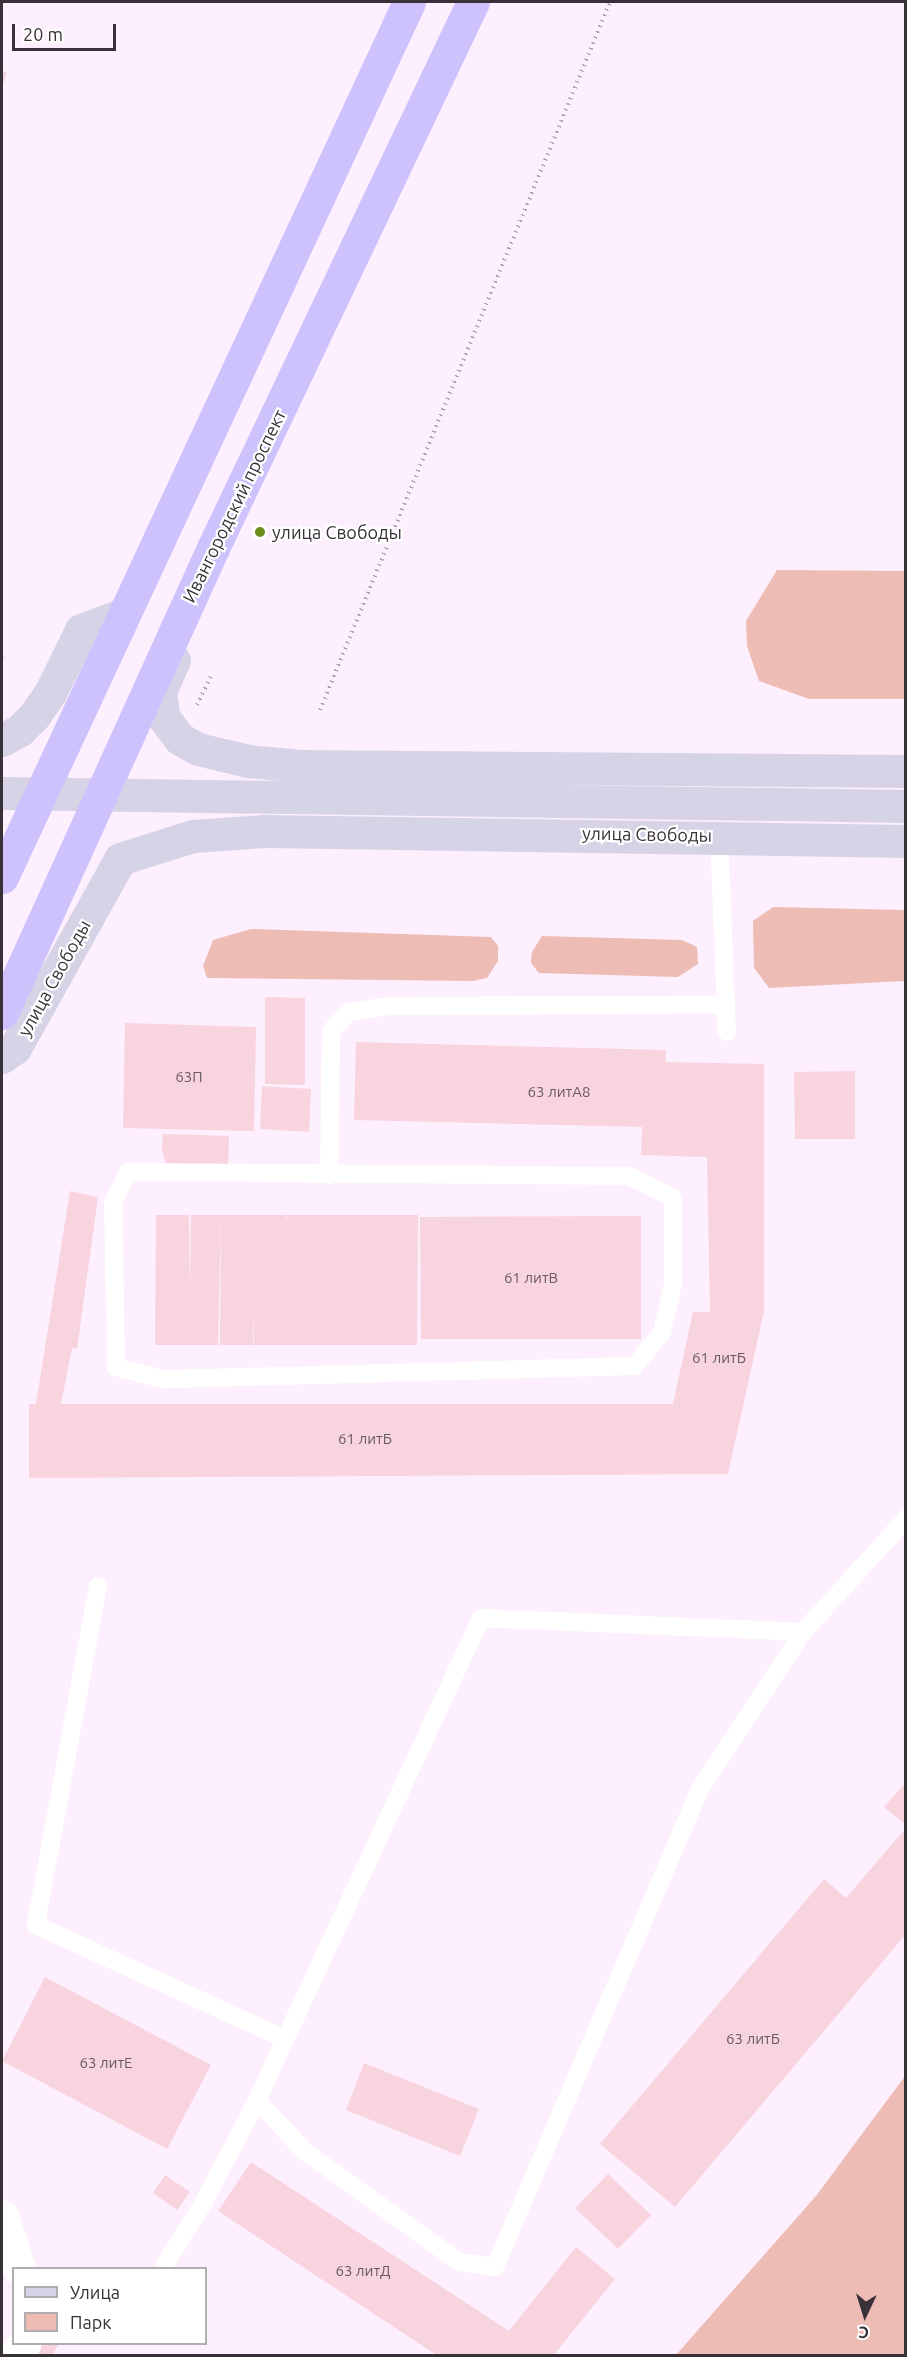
<!DOCTYPE html>
<meta charset="utf-8">
<style>
body{margin:0}
#map{position:relative;width:907px;height:2357px;overflow:hidden;background:#feeffe;font-family:Ubuntu,sans-serif}
div>[style]{position:absolute}
.green>*{inset:0;background:#edbcb4}
.building>*{inset:0;background:#f8d4df}
.path>*{height:4px;margin-top:-2px;transform-origin:0;background:repeating-linear-gradient(90deg,#afa3af 0 1.5px,transparent 0 6px)}
.service>*{height:18px;margin:-9px;padding:0 9px;transform-origin:9px;border-radius:9px;background:#fff}
.minor>*{height:33px;margin:-16.5px;padding:0 16.5px;transform-origin:16.5px;border-radius:16.5px;background:#fff}
.secondary>*{height:33px;margin:-16.5px;padding:0 16.5px;transform-origin:16.5px;border-radius:16.5px;background:#d7d3e7}
.trunk>*{height:33px;margin:-16.5px;padding:0 16.5px;transform-origin:16.5px;border-radius:16.5px;background:#cec2fc}
.dots>*{width:16px;height:16px;translate:-50% -50%;box-sizing:border-box;border:3px solid #fff;border-radius:50%}
span{translate:-50% -50%;white-space:nowrap;text-align:center;line-height:1.15;-webkit-text-stroke:4.5px #fff;paint-order:stroke}
.number-label{font-size:15px;color:#685a62}
.number-label span{-webkit-text-stroke-width:0}
.street-label{font-size:18px;color:#383138}
.poi-label{font-size:18px;color:#383138}
.left{translate:0 -50%;text-align:left}
.frame{position:absolute;inset:0;border:3px solid #383138;pointer-events:none}
.legend{position:absolute;left:12px;top:2267px;width:195px;height:78px;box-sizing:border-box;background:#fff;border:2px solid #afadaf;margin:0;padding:8px 10px;list-style:none;font-size:18px;color:#383138}
.legend li{display:flex;align-items:center;gap:12px;height:30px}
.legend b{width:30px;border:2px solid #afadaf}
.north{position:absolute;left:835px;top:2285px;width:60px;height:60px;-webkit-text-stroke:4px #fff;paint-order:stroke;rotate:184deg;font-size:16px;font-weight:700;line-height:24px;text-align:center;color:#383138}
.north::after{content:'';display:block;margin:auto;width:21px;height:27px;background:#383138;clip-path:polygon(50% 0,100% 100%,50% 72%,0 100%)}
.scale{position:absolute;left:12px;top:24px;width:104px;height:27px;box-sizing:border-box;border:3px solid #383138;border-top:0;padding-left:8px;font-size:18px;line-height:21px;white-space:nowrap;color:#383138;-webkit-text-stroke:4px #fff;paint-order:stroke}
</style>
<div id="map">
<div class="green">
<i style="clip-path:polygon(777px 570px,905px 571px,905px 699px,809px 699px,759px 681px,747px 646px,746px 621px)"></i>
<i style="clip-path:polygon(773px 907px,905px 910px,905px 981px,769px 988px,754px 968px,753px 921px)"></i>
<i style="clip-path:polygon(251px 929px,491px 937px,498px 946px,498px 961px,487px 978px,473px 981px,207px 978px,203px 966px,213px 940px)"></i>
<i style="clip-path:polygon(542px 936px,682px 940px,697px 947px,698px 964px,678px 977px,539px 973px,531px 963px,532px 952px)"></i>
<i style="clip-path:polygon(905px 2076px,905px 2355px,676px 2355px,816px 2196px)"></i>
</div>
<div class="building">
<i style="clip-path:polygon(2px 70px,7px 73px,2px 86px)"></i>
<i style="clip-path:polygon(265px 997px,305px 998px,305px 1085px,265px 1084px)"></i>
<i style="clip-path:polygon(125px 1023px,256px 1027px,254px 1131px,123px 1128px)"></i>
<i style="clip-path:polygon(356px 1042px,666px 1050px,666px 1062px,764px 1064px,764px 1311px,728px 1474px,29px 1478px,29px 1404px,36px 1404px,70px 1191px,98px 1197px,77px 1349px,72px 1348px,61px 1404px,673px 1404px,693px 1312px,710px 1312px,707px 1157px,641px 1155px,642px 1127px,354px 1120px)"></i>
<i style="clip-path:polygon(855px 1071px,855px 1139px,795px 1139px,794px 1072px)"></i>
<i style="clip-path:polygon(262px 1086px,311px 1089px,309px 1132px,260px 1129px)"></i>
<i style="clip-path:polygon(163px 1134px,229px 1136px,228px 1171px,168px 1169px,162px 1151px)"></i>
<i style="clip-path:polygon(156px 1215px,189px 1215px,190px 1296px,191px 1215px,221px 1215px,218px 1345px,155px 1345px)"></i>
<i style="clip-path:polygon(221px 1215px,286px 1215px,287px 1223px,287px 1215px,418px 1215px,417px 1345px,254px 1345px,253px 1310px,253px 1345px,220px 1345px)"></i>
<i style="clip-path:polygon(641px 1216px,641px 1339px,421px 1339px,420px 1217px)"></i>
<i style="clip-path:polygon(906px 1782px,906px 1825px,884px 1807px)"></i>
<i style="clip-path:polygon(906px 1828px,906px 1934px,675px 2207px,600px 2144px,824px 1879px,846px 1898px)"></i>
<i style="clip-path:polygon(45px 1977px,211px 2065px,167px 2149px,2px 2061px)"></i>
<i style="clip-path:polygon(364px 2063px,479px 2109px,460px 2156px,346px 2110px)"></i>
<i style="clip-path:polygon(251px 2162px,509px 2331px,576px 2247px,615px 2279px,553px 2356px,438px 2356px,218px 2211px)"></i>
<i style="clip-path:polygon(608px 2174px,651px 2215px,618px 2249px,575px 2208px)"></i>
<i style="clip-path:polygon(165px 2175px,190px 2192px,177px 2210px,153px 2193px)"></i>
<i style="clip-path:polygon(40px 2344px,59px 2344px,51px 2356px,31px 2356px)"></i>
</div>
<div class="path">
<i style="left:2px;top:658px;width:1px;rotate:-90deg"></i>
<i style="left:197px;top:705px;width:34px;rotate:-64deg"></i>
<i style="left:320px;top:710px;width:765px;rotate:-67.73deg"></i>
</div>
<div class="service">
<i style="left:719px;top:835px;width:197px;rotate:87.7deg"></i>
<i style="left:128px;top:1172px;width:501px;rotate:0.46deg"></i>
<i style="left:629px;top:1176px;width:49px;rotate:26.6deg"></i>
<i style="left:673px;top:1198px;width:86px;rotate:90deg"></i>
<i style="left:673px;top:1284px;width:49px;rotate:102.9deg"></i>
<i style="left:662px;top:1332px;width:43px;rotate:128.5deg"></i>
<i style="left:635px;top:1366px;width:472px;rotate:178.4deg"></i>
<i style="left:163px;top:1379px;width:49px;rotate:-165.7deg"></i>
<i style="left:116px;top:1367px;width:165px;rotate:-91deg"></i>
<i style="left:113px;top:1202px;width:34px;rotate:-63deg"></i>
<i style="left:329px;top:1175px;width:144px;rotate:-89.2deg"></i>
<i style="left:331px;top:1031px;width:26px;rotate:-47deg"></i>
<i style="left:349px;top:1012px;width:40px;rotate:-8.5deg"></i>
<i style="left:389px;top:1006px;width:337px;rotate:-0.2deg"></i>
<i style="left:98px;top:1586px;width:345px;rotate:100.4deg"></i>
<i style="left:36px;top:1925px;width:274px;rotate:24.6deg"></i>
<i style="left:803px;top:1632px;width:322px;rotate:-177.5deg"></i>
<i style="left:481px;top:1618px;width:532px;rotate:114.93deg"></i>
<i style="left:257px;top:2100px;width:69px;rotate:47.3deg"></i>
<i style="left:304px;top:2151px;width:191px;rotate:35.6deg"></i>
<i style="left:459px;top:2262px;width:36px;rotate:8deg"></i>
<i style="left:495px;top:2267px;width:520px;rotate:-66.79deg"></i>
<i style="left:700px;top:1789px;width:188px;rotate:-56.7deg"></i>
<i style="left:803px;top:1632px;width:153px;rotate:-47.7deg"></i>
<i style="left:165px;top:2264px;width:73px;rotate:-57.8deg"></i>
<i style="left:204px;top:2202px;width:115px;rotate:-62.5deg"></i>
</div>
<div class="minor">
<i style="left:2px;top:2216px;width:55px;rotate:71.9deg"></i>
<i style="left:14px;top:2356px;width:16px;rotate:-50deg"></i>
</div>
<div class="secondary">
<i style="left:174px;top:660px;width:34px;rotate:114deg"></i>
<i style="left:160px;top:691px;width:27px;rotate:82deg"></i>
<i style="left:164px;top:718px;width:26px;rotate:53deg"></i>
<i style="left:180px;top:739px;width:21px;rotate:29deg"></i>
<i style="left:198px;top:749px;width:51px;rotate:13.5deg"></i>
<i style="left:248px;top:761px;width:53px;rotate:5.4deg"></i>
<i style="left:301px;top:766px;width:605px;rotate:0.47deg"></i>
<i style="left:2px;top:740px;width:21px;rotate:-29deg"></i>
<i style="left:20px;top:730px;width:20px;rotate:-45deg"></i>
<i style="left:34px;top:716px;width:28px;rotate:-55deg"></i>
<i style="left:50px;top:693px;width:70px;rotate:-63.8deg"></i>
<i style="left:81px;top:630px;width:46px;rotate:-20.4deg"></i>
<i style="left:2px;top:793px;width:904px;rotate:0.82deg"></i>
<i style="left:2px;top:1057px;width:16px;rotate:-35deg"></i>
<i style="left:15px;top:1048px;width:216px;rotate:-60.9deg"></i>
<i style="left:120px;top:859px;width:77px;rotate:-17.5deg"></i>
<i style="left:193px;top:836px;width:71px;rotate:-4deg"></i>
<i style="left:264px;top:831px;width:642px;rotate:0.89deg"></i>
</div>
<div class="trunk">
<i style="left:2px;top:877px;width:965px;rotate:-65.05deg"></i>
<i style="left:2px;top:1013px;width:511px;rotate:-65.59deg"></i>
<i style="left:213px;top:548px;width:605px;rotate:-64.54deg"></i>
</div>
<div class="dots">
<i style="left:260px;top:532px;background:#6a8e17"></i>
</div>
<div class="number-label">
<span style="left:189px;top:1077px">63П</span>
<span style="left:559px;top:1092px">63 литА8</span>
<span style="left:531px;top:1278px">61 литВ</span>
<span style="left:719px;top:1358px">61 литБ</span>
<span style="left:365px;top:1439px">61 литБ</span>
<span style="left:753px;top:2039px">63 литБ</span>
<span style="left:106px;top:2063px">63 литЕ</span>
<span style="left:363px;top:2271px">63 литД</span>
</div>
<div class="street-label">
<span style="left:234px;top:506px;rotate:-64deg">Ивангородский проспект</span>
<span style="left:647px;top:834px;rotate:1deg">улица Свободы</span>
<span style="left:54px;top:978px;rotate:-61deg">улица Свободы</span>
</div>
<div class="poi-label">
<span class="left" style="left:272px;top:532px">улица Свободы</span>
</div>
<div class="frame"></div>
<ul class="legend">
<li><b style="height:8px;background:#d7d3e7"></b>Улица</li>
<li><b style="height:16px;background:#edbcb4"></b>Парк</li>
</ul>
<div class="north">С</div>
<div class="scale">20 m</div>
</div>
